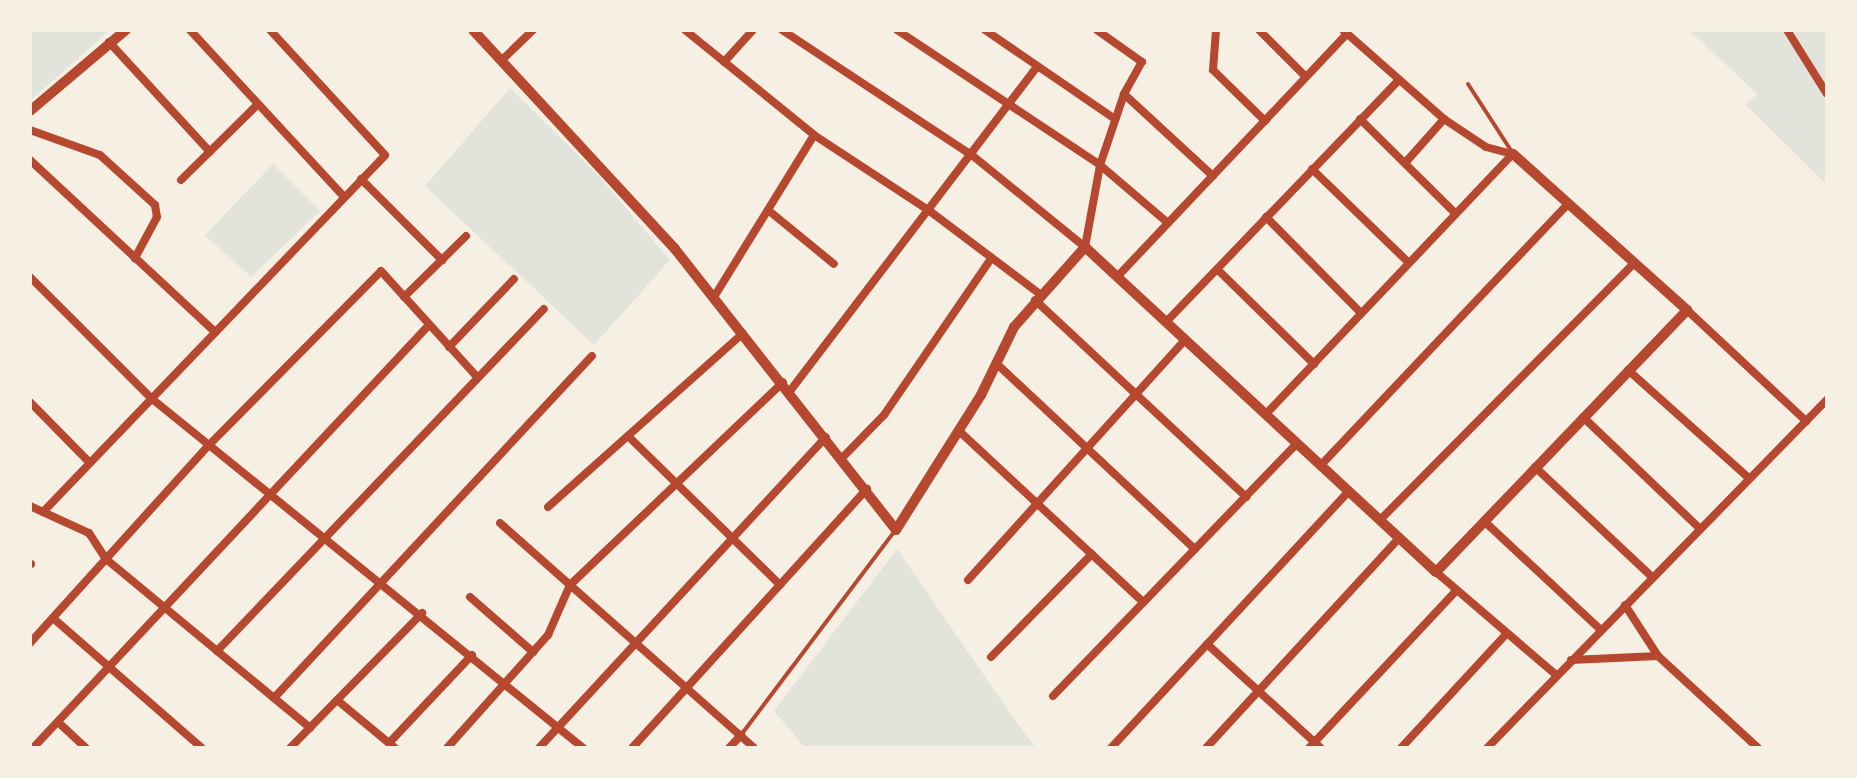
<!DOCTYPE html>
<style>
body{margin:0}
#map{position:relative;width:1857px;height:778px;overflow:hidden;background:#f6efe4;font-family:"Fira Sans Condensed",sans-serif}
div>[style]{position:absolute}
.green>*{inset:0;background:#e2e4dc}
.service>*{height:4px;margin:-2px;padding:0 2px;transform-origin:2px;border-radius:2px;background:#b5482f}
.minor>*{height:8px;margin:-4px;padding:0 4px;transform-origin:4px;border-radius:4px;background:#b5482f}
.tertiary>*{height:10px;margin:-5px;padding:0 5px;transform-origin:5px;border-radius:5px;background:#b5482f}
span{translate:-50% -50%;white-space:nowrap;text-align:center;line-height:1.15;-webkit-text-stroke:6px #f6efe4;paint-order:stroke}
.frame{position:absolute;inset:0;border:32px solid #f6efe4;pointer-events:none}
</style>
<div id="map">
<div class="green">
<i style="clip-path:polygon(30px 30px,110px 30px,30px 101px)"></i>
<i style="clip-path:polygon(1689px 30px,1827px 30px,1827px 185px,1746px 105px,1757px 94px)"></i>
<i style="clip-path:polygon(510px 88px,597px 174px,670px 260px,594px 345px,425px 186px)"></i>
<i style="clip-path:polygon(273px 164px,320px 211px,251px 277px,205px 235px)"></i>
<i style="clip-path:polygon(897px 549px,1015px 720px,1036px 748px,805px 748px,774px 711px)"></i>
</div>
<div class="service">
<i style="left:1468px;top:84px;width:81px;rotate:57.1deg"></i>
<i style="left:741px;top:735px;width:254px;rotate:-53deg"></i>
</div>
<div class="minor">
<i style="left:190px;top:30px;width:227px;rotate:47.3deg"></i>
<i style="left:685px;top:30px;width:166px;rotate:39.1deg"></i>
<i style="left:814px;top:135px;width:140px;rotate:33.3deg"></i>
<i style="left:931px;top:212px;width:136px;rotate:37deg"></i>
<i style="left:782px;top:30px;width:229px;rotate:33.4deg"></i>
<i style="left:973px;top:156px;width:144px;rotate:39.1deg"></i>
<i style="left:1085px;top:247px;width:83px;rotate:-79.6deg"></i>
<i style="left:1100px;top:165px;width:75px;rotate:-71.3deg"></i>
<i style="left:1124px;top:94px;width:37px;rotate:-61deg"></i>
<i style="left:1142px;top:62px;width:55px;rotate:-144.6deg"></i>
<i style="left:897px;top:30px;width:244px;rotate:33.6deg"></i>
<i style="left:1100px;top:165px;width:89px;rotate:40.5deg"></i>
<i style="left:985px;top:30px;width:158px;rotate:34.4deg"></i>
<i style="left:1216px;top:30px;width:40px;rotate:94.3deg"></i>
<i style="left:1213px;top:70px;width:73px;rotate:44.4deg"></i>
<i style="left:1259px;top:30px;width:66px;rotate:45deg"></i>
<i style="left:1343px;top:30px;width:135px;rotate:41.4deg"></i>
<i style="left:1444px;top:119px;width:50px;rotate:33.7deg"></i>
<i style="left:1486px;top:147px;width:28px;rotate:15deg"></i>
<i style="left:1787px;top:30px;width:75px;rotate:58deg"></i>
<i style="left:109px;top:42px;width:149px;rotate:47.4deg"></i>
<i style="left:502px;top:60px;width:43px;rotate:-44.1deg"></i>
<i style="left:724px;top:62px;width:43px;rotate:-47.8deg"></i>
<i style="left:1124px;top:94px;width:121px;rotate:42.7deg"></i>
<i style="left:1360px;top:119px;width:132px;rotate:44.7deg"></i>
<i style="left:30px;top:130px;width:74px;rotate:19.7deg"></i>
<i style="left:100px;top:155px;width:74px;rotate:42.3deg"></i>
<i style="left:155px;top:205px;width:12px;rotate:81deg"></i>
<i style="left:157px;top:217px;width:47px;rotate:118.2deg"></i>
<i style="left:30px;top:160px;width:253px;rotate:42.9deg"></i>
<i style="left:1405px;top:163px;width:59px;rotate:-48.4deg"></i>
<i style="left:1312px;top:169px;width:134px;rotate:44.1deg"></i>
<i style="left:361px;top:179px;width:115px;rotate:45deg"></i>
<i style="left:181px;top:180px;width:108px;rotate:-44.6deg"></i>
<i style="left:768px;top:210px;width:85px;rotate:39.3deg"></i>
<i style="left:1266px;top:217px;width:135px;rotate:45.3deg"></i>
<i style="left:1217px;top:269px;width:136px;rotate:44.4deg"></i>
<i style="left:30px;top:277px;width:171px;rotate:45deg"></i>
<i style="left:151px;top:398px;width:556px;rotate:39.01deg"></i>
<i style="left:1117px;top:277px;width:335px;rotate:-46.6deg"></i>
<i style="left:404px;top:297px;width:87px;rotate:-44.5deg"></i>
<i style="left:714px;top:297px;width:190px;rotate:-58.3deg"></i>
<i style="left:1035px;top:300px;width:289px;rotate:43deg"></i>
<i style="left:1687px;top:310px;width:163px;rotate:43deg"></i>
<i style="left:1166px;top:322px;width:335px;rotate:-46.1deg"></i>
<i style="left:449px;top:347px;width:94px;rotate:-46.3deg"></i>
<i style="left:997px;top:364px;width:271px;rotate:43.1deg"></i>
<i style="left:1628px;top:370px;width:162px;rotate:41.8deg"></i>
<i style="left:790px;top:391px;width:407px;rotate:-52.7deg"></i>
<i style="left:30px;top:402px;width:84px;rotate:45.5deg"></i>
<i style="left:1266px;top:414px;width:359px;rotate:-46.5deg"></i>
<i style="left:1583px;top:417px;width:162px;rotate:43.7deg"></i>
<i style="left:958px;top:430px;width:253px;rotate:42.9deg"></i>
<i style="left:628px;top:436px;width:213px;rotate:44.4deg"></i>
<i style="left:843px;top:457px;width:59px;rotate:-45.7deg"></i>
<i style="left:884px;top:415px;width:189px;rotate:-55.6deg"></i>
<i style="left:1321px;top:465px;width:359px;rotate:-46.6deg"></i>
<i style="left:1535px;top:467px;width:161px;rotate:43.2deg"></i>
<i style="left:30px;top:506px;width:65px;rotate:24.6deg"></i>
<i style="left:89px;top:533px;width:31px;rotate:57deg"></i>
<i style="left:106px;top:559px;width:265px;rotate:39.6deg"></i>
<i style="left:548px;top:507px;width:261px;rotate:-41.7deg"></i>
<i style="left:43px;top:512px;width:494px;rotate:-46.2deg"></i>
<i style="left:385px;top:155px;width:170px;rotate:-132.6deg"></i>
<i style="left:1380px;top:520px;width:361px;rotate:-45.3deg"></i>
<i style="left:1484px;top:521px;width:160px;rotate:43deg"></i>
<i style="left:500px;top:523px;width:339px;rotate:41.5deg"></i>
<i style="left:30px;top:564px;width:1px"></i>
<i style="left:1436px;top:572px;width:158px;rotate:40.6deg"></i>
<i style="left:968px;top:580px;width:324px;rotate:-47.9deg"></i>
<i style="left:470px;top:597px;width:84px;rotate:41.1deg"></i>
<i style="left:1625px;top:605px;width:61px;rotate:57.1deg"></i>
<i style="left:1658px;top:656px;width:136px;rotate:42.6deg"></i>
<i style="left:53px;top:618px;width:198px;rotate:41.1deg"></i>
<i style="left:30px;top:643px;width:268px;rotate:-47.9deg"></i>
<i style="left:210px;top:444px;width:243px;rotate:-45.3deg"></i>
<i style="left:381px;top:271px;width:144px;rotate:47.8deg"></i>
<i style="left:1207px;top:644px;width:154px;rotate:42.4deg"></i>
<i style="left:217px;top:651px;width:473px;rotate:-46.3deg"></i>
<i style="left:991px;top:657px;width:144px;rotate:-45.6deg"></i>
<i style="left:1571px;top:660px;width:87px;rotate:-2.6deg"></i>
<i style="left:1053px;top:696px;width:351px;rotate:-46deg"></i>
<i style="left:274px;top:698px;width:467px;rotate:-47.1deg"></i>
<i style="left:337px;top:700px;width:75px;rotate:39.6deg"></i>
<i style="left:58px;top:722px;width:38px;rotate:43deg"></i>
<i style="left:389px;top:743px;width:121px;rotate:-46.7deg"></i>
<i style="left:33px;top:748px;width:579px;rotate:-46.89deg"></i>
<i style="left:290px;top:748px;width:189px;rotate:-45.6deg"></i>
<i style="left:447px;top:748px;width:152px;rotate:-48.2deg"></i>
<i style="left:548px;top:635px;width:55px;rotate:-66.3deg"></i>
<i style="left:570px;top:585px;width:294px;rotate:-43.6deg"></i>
<i style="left:539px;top:748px;width:423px;rotate:-47.3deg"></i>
<i style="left:632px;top:748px;width:350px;rotate:-47.8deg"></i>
<i style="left:729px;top:748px;width:18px;rotate:-47deg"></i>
<i style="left:1111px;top:748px;width:350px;rotate:-47.2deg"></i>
<i style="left:1206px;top:748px;width:285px;rotate:-47.4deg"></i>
<i style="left:1309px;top:748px;width:216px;rotate:-46.9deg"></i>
<i style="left:1401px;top:748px;width:156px;rotate:-47.3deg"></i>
<i style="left:1487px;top:748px;width:487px;rotate:-45.7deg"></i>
</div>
<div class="tertiary">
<i style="left:473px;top:30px;width:298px;rotate:47.3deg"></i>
<i style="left:675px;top:249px;width:357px;rotate:51.8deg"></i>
<i style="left:896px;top:530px;width:160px;rotate:-57.8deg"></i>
<i style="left:981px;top:395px;width:76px;rotate:-64.1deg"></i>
<i style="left:1014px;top:327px;width:107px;rotate:-48.4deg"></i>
<i style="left:1085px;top:247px;width:478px;rotate:42.8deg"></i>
<i style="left:1436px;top:572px;width:363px;rotate:-46.2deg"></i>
<i style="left:1687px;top:310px;width:234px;rotate:-138.1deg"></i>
<i style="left:30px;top:111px;width:126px;rotate:-40.2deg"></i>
</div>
<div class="frame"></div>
</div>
